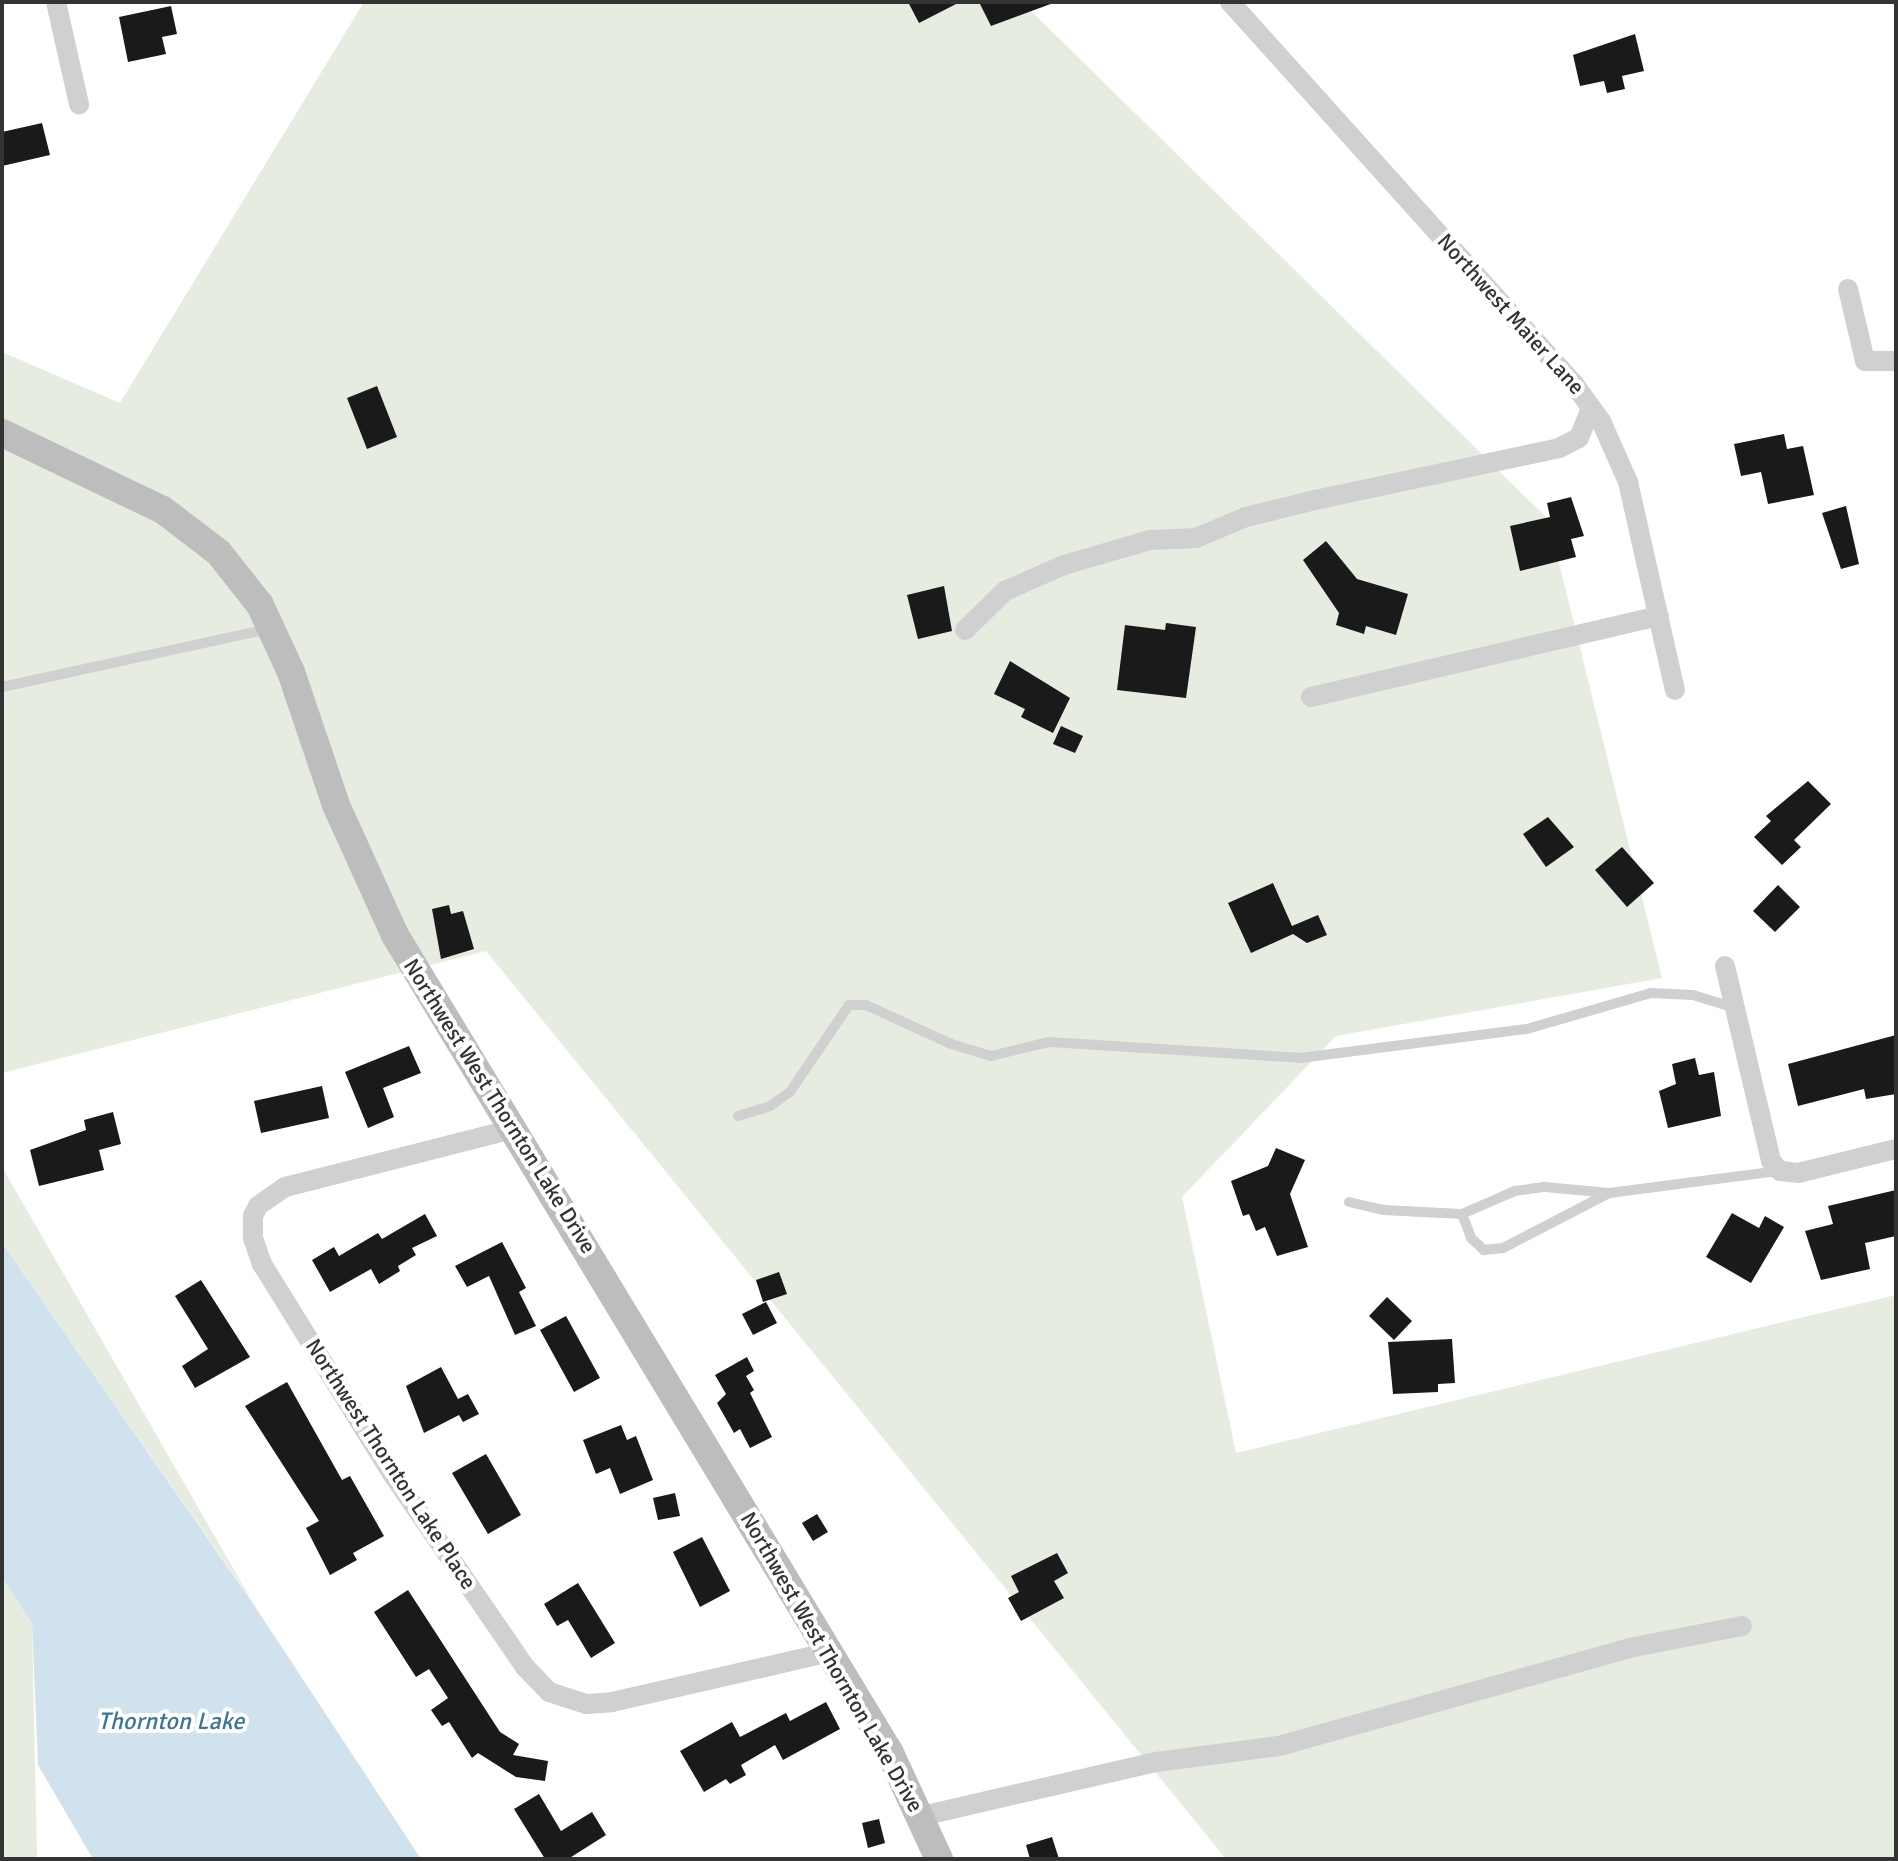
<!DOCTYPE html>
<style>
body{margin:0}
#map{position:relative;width:1898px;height:1861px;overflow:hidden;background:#fff;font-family:Signika,sans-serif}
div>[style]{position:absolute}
.green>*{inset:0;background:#e6ecdf}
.water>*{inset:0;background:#cfe2ee}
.building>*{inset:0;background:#1a1a1a}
.lane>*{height:10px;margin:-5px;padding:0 5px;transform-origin:5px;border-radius:5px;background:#d0d0d0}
.street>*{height:20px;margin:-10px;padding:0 10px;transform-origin:10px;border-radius:10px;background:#d0d0d0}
.secondary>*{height:28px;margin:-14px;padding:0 14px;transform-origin:14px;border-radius:14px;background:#bdbdbd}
span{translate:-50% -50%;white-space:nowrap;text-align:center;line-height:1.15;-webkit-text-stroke:8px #fff;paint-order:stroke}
.street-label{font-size:22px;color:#333}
.water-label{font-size:24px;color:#3f7597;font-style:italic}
.frame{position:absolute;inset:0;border:4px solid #333;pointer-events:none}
</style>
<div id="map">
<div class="green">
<i style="clip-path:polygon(364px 2px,1022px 2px,1548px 519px,1662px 978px,1336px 1036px,1182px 1197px,1236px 1453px,1896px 1295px,1896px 1859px,1226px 1859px,486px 951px,2px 1073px,2px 352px,120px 403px)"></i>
<i style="clip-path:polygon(2px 1167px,252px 1601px,2px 1243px)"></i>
<i style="clip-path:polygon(2px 1577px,32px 1624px,37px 1859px,2px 1859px)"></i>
</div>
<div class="water">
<i style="clip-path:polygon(2px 1243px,252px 1602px,421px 1859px,93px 1859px,38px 1765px,32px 1624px,2px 1577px)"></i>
</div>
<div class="building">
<i style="clip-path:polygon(908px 2px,960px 2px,919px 23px)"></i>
<i style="clip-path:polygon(979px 2px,1056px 2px,991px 26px)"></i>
<i style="clip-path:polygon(171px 6px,177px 34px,162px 37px,166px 54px,128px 62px,119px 17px)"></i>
<i style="clip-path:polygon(1635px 34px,1644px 71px,1622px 76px,1625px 89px,1607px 93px,1604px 81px,1580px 86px,1573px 55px)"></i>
<i style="clip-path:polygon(42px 123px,50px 155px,2px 166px,2px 132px)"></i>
<i style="clip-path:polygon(377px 386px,397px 437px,367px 449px,347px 398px)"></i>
<i style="clip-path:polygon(1784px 434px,1787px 449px,1803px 446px,1814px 495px,1768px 504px,1761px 472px,1741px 476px,1734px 444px)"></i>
<i style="clip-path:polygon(1571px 497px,1584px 536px,1571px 539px,1576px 557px,1520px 571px,1510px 526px,1550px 517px,1547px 503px)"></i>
<i style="clip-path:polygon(1846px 506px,1859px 564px,1841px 569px,1822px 513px)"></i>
<i style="clip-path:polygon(1326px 541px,1357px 579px,1408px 594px,1396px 635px,1366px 626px,1364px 634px,1336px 625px,1339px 613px,1303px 560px)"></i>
<i style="clip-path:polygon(944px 586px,952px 631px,918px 639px,907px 595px)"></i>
<i style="clip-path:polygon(1166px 623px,1196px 627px,1186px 698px,1117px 690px,1125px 625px,1165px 630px)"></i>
<i style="clip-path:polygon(1010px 661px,1070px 698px,1053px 733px,1021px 717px,1025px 709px,994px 694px)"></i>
<i style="clip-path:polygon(1061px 726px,1083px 736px,1075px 753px,1053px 744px)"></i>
<i style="clip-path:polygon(1808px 781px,1831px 804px,1794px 840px,1801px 847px,1782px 865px,1754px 837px,1771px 821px,1766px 816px)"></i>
<i style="clip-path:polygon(1548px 817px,1574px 847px,1546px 867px,1523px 834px)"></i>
<i style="clip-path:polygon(1622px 847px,1654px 883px,1627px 907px,1595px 870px)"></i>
<i style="clip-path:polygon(1273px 883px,1292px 926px,1318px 915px,1327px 935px,1307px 943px,1293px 934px,1251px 953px,1228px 903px)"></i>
<i style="clip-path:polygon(1778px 885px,1800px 907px,1775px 932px,1753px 911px)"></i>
<i style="clip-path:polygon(449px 905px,451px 914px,463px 911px,474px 949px,441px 959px,432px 909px)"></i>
<i style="clip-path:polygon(1896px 1035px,1896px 1094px,1866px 1099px,1864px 1089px,1798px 1106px,1788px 1064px)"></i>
<i style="clip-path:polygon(409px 1046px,421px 1073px,383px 1088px,394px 1117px,368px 1128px,345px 1072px)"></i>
<i style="clip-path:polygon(1695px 1058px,1699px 1075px,1714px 1072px,1721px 1116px,1668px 1128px,1659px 1091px,1676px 1084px,1672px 1064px)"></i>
<i style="clip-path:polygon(322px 1086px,329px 1118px,261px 1133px,254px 1101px)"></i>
<i style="clip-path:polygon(113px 1112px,121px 1144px,99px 1150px,104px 1170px,39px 1186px,30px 1150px,86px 1130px,84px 1120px)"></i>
<i style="clip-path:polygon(1276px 1148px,1305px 1160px,1290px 1194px,1308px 1247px,1277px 1256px,1265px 1227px,1256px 1231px,1249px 1214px,1243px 1216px,1231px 1181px,1268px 1166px)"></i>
<i style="clip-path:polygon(1896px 1190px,1896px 1236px,1865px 1243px,1870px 1269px,1821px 1280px,1805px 1231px,1833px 1224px,1828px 1206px)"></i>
<i style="clip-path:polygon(1732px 1213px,1759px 1228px,1765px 1216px,1784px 1227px,1751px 1283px,1706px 1257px)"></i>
<i style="clip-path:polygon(425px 1214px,437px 1236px,412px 1248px,416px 1255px,398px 1266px,400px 1271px,379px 1284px,371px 1269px,330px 1292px,312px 1260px,334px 1247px,339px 1256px,378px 1233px,382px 1239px)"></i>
<i style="clip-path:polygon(502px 1242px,526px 1288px,519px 1292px,536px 1326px,515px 1335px,489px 1276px,467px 1287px,455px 1266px)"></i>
<i style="clip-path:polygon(779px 1272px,787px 1294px,763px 1302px,756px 1280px)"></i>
<i style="clip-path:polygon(201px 1280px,250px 1357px,195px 1388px,182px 1366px,208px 1349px,175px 1296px)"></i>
<i style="clip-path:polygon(1387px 1297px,1412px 1321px,1394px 1340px,1369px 1316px)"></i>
<i style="clip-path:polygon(766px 1302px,777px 1323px,753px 1335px,742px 1314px)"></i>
<i style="clip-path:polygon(566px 1316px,600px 1378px,574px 1392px,540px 1330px)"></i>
<i style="clip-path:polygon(1452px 1339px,1455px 1383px,1438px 1384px,1438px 1392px,1393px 1394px,1388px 1342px)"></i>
<i style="clip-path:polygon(747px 1357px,754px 1371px,746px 1376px,754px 1390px,750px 1393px,772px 1437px,750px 1448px,740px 1429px,734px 1433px,717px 1403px,726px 1394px,715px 1375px)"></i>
<i style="clip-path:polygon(441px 1367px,458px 1399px,468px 1394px,479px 1414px,463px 1422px,459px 1415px,424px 1433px,406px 1386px)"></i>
<i style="clip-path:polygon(287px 1382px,342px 1480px,350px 1476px,384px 1536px,353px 1553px,357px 1560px,330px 1575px,306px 1528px,319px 1521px,245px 1406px)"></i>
<i style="clip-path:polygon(621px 1425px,627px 1440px,636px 1436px,653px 1480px,620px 1494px,610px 1468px,596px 1474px,583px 1440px)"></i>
<i style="clip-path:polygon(486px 1454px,521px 1515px,488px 1534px,452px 1473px)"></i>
<i style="clip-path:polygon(675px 1493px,680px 1516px,658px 1520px,653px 1498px)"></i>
<i style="clip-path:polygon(817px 1514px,828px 1532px,813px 1541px,802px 1523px)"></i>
<i style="clip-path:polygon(702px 1537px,730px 1591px,700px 1607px,673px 1552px)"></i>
<i style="clip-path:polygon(1057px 1553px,1068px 1573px,1054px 1581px,1064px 1598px,1021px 1621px,1008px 1598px,1019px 1592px,1011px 1576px)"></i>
<i style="clip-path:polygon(578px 1583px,615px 1643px,591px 1658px,568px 1620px,557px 1626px,544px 1604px)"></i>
<i style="clip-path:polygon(408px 1590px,500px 1732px,519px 1744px,513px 1755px,548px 1761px,545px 1781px,516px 1777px,478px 1753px,472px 1758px,449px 1722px,442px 1726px,431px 1710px,448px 1698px,429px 1669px,416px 1677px,374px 1612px)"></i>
<i style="clip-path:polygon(826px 1702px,840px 1729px,783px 1760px,775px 1745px,741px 1765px,746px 1775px,730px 1784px,726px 1779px,704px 1792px,680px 1751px,732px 1722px,740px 1737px,786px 1713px,790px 1721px)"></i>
<i style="clip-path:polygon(539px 1794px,561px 1831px,592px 1812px,606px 1835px,568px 1859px,545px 1859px,514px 1809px)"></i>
<i style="clip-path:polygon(879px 1819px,885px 1843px,868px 1848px,862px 1823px)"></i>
<i style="clip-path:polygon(1052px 1837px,1059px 1859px,1030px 1859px,1026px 1845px)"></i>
</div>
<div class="lane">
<i style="left:2px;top:687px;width:271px;rotate:-12.3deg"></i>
<i style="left:738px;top:1116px;width:34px;rotate:-17deg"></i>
<i style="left:770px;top:1106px;width:24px;rotate:-35deg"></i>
<i style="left:790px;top:1092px;width:105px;rotate:-55.9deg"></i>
<i style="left:849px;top:1005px;width:17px"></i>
<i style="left:866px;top:1005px;width:94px;rotate:24.6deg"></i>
<i style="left:951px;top:1044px;width:42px;rotate:16.7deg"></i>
<i style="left:991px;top:1056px;width:60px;rotate:-13.6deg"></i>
<i style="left:1049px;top:1042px;width:252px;rotate:3.6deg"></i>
<i style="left:1300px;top:1058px;width:229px;rotate:-7.3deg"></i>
<i style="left:1527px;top:1029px;width:129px;rotate:-16.2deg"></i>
<i style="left:1651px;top:993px;width:42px;rotate:2.7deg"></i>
<i style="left:1693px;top:995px;width:44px;rotate:17.2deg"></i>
<i style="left:1349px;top:1202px;width:35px;rotate:13deg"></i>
<i style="left:1383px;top:1210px;width:79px;rotate:2.9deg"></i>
<i style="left:1462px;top:1214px;width:58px;rotate:-23.5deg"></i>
<i style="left:1515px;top:1191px;width:30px;rotate:-8deg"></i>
<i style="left:1545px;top:1187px;width:64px;rotate:5.4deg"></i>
<i style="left:1609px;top:1193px;width:170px;rotate:-7.4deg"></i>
<i style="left:1462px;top:1214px;width:26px;rotate:69deg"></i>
<i style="left:1471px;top:1238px;width:18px;rotate:43deg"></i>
<i style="left:1484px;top:1250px;width:19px;rotate:-6deg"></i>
<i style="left:1503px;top:1248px;width:119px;rotate:-27.4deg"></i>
</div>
<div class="street">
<i style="left:56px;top:2px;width:105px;rotate:77.3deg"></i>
<i style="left:1230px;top:2px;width:514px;rotate:48deg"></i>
<i style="left:1574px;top:384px;width:46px;rotate:53.9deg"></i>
<i style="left:1601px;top:421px;width:67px;rotate:66.1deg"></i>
<i style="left:1628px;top:482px;width:213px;rotate:77.3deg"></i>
<i style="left:1848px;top:289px;width:74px;rotate:76.7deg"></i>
<i style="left:1865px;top:361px;width:31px"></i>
<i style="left:965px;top:630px;width:56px;rotate:-44.3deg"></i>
<i style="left:1005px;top:591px;width:64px;rotate:-23.8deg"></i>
<i style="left:1064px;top:565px;width:90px;rotate:-16.2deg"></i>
<i style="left:1150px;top:540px;width:46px;rotate:-2.5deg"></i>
<i style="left:1196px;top:538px;width:54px;rotate:-22.8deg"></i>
<i style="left:1246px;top:517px;width:71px;rotate:-13.8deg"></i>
<i style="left:1315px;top:500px;width:249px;rotate:-12deg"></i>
<i style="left:1559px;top:448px;width:22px;rotate:-27deg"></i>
<i style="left:1579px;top:438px;width:32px;rotate:-68deg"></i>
<i style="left:1311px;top:697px;width:357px;rotate:-13.1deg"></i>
<i style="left:1725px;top:966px;width:200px;rotate:76.7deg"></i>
<i style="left:1771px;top:1161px;width:13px;rotate:48deg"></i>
<i style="left:1780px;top:1171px;width:18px;rotate:6deg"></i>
<i style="left:1798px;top:1173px;width:101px;rotate:-13.8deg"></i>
<i style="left:513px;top:1129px;width:235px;rotate:165.7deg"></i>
<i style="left:285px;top:1187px;width:33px;rotate:145deg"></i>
<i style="left:258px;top:1206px;width:11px;rotate:117deg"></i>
<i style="left:253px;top:1216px;width:22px;rotate:90deg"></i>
<i style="left:253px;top:1238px;width:28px;rotate:71deg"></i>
<i style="left:262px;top:1264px;width:245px;rotate:58.2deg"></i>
<i style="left:391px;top:1472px;width:237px;rotate:55.5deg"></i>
<i style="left:525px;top:1667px;width:35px;rotate:46deg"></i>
<i style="left:549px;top:1692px;width:39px;rotate:18deg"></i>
<i style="left:586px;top:1704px;width:26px;rotate:-4deg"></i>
<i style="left:612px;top:1702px;width:224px;rotate:-12.9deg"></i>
<i style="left:922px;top:1816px;width:240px;rotate:-13deg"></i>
<i style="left:1156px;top:1762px;width:124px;rotate:-7.4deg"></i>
<i style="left:1279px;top:1746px;width:363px;rotate:-15.6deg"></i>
<i style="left:1629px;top:1648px;width:115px;rotate:-11deg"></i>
</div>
<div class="secondary">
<i style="left:2px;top:433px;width:178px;rotate:25.6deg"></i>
<i style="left:163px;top:510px;width:71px;rotate:37.5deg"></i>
<i style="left:219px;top:553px;width:66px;rotate:51.7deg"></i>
<i style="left:260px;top:605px;width:74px;rotate:65.2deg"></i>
<i style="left:291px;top:672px;width:140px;rotate:71.3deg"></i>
<i style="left:336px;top:805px;width:143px;rotate:65.6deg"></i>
<i style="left:395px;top:935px;width:956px;rotate:58.82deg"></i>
<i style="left:890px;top:1753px;width:117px;rotate:65.2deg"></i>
</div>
<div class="street-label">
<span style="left:1511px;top:314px;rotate:48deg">Northwest Maier Lane</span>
<span style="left:500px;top:1106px;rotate:58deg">Northwest West Thornton Lake Drive</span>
<span style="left:391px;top:1464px;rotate:57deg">Northwest Thornton Lake Place</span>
<span style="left:832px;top:1662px;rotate:60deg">Northwest West Thornton Lake Drive</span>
</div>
<div class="water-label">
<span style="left:171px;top:1722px">Thornton Lake</span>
</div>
<div class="frame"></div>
</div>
